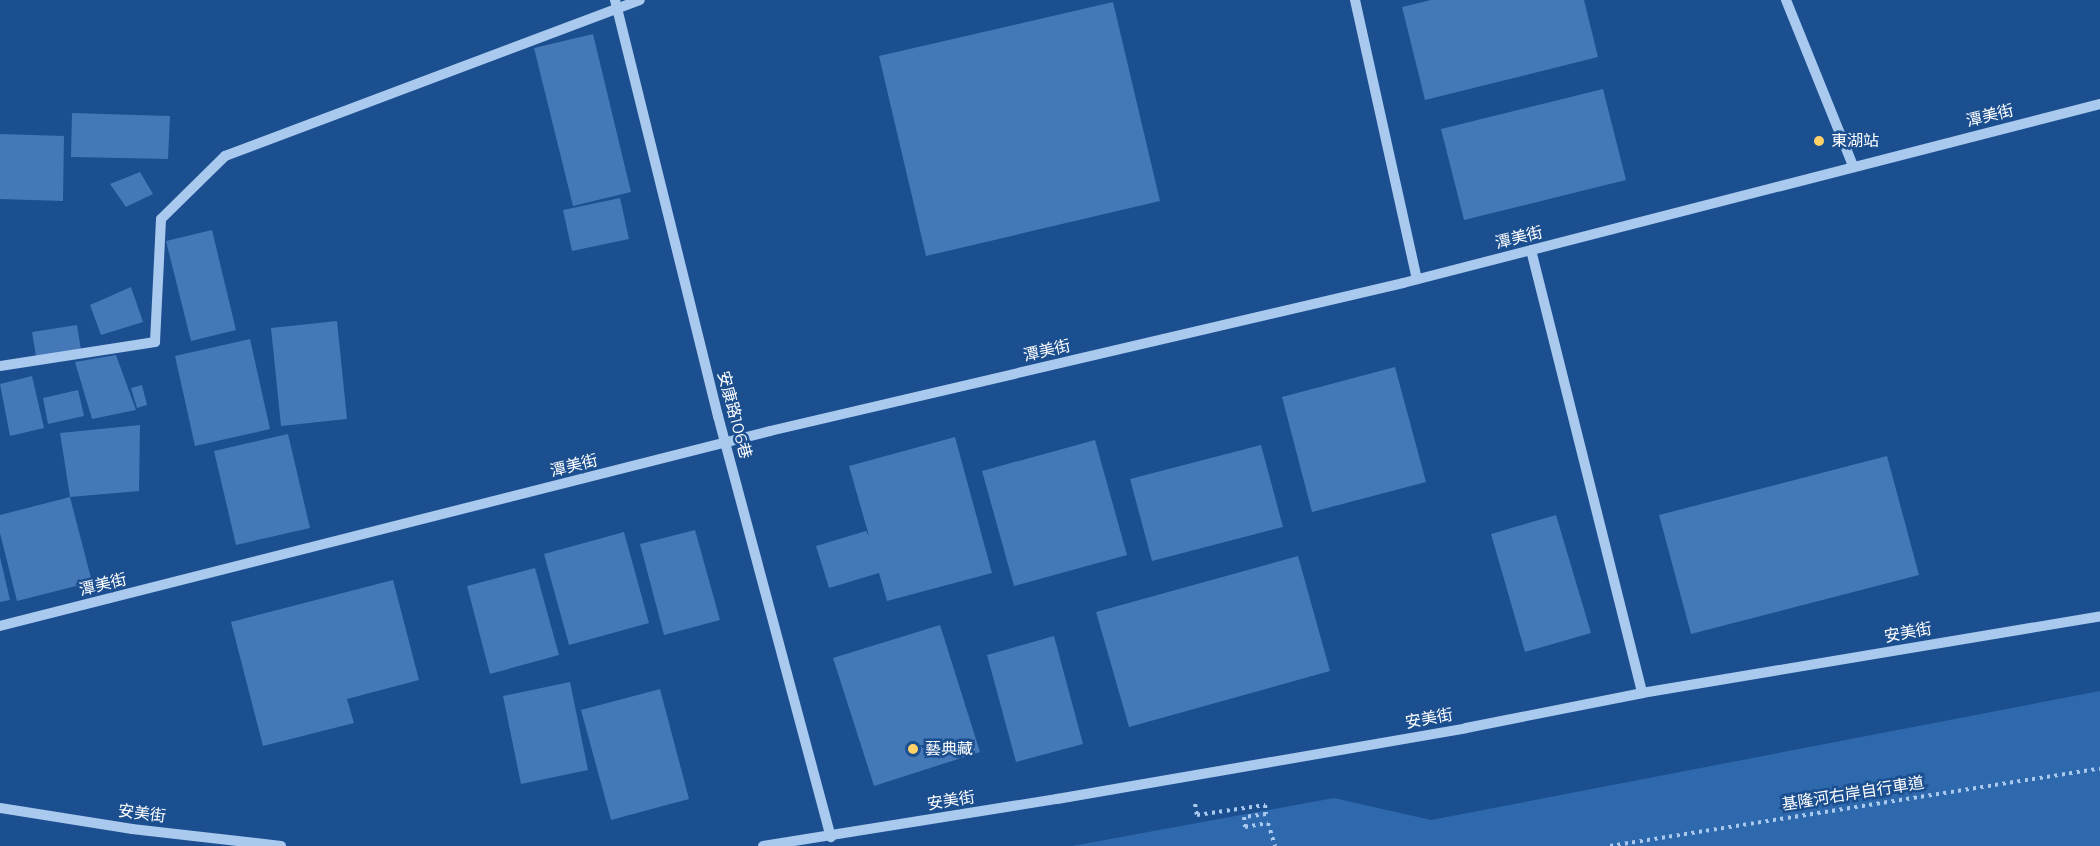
<!DOCTYPE html>
<meta charset="utf-8">
<style>
body{margin:0}
#map{position:relative;width:2100px;height:846px;overflow:hidden;background:#1b4f8f;font-family:Montserrat,"Noto Sans TC",sans-serif}
div>[style]{position:absolute}
.green>*{inset:0;background:#2e69ad}
.building>*{inset:0;background:#4478b7}
.path>*{height:4px;margin-top:-2px;transform-origin:0;background:repeating-linear-gradient(90deg,#a9c9ee 0 3px,transparent 0 7.5px)}
.minor>*{height:10px;margin:-5px;padding:0 5px;transform-origin:5px;border-radius:5px;background:#a9c9ee}
.dots>*{width:16px;height:16px;translate:-50% -50%;box-sizing:border-box;border:3px solid #1b4f8f;border-radius:50%}
span{translate:-50% -50%;white-space:nowrap;text-align:center;line-height:1.15;-webkit-text-stroke:5px #1b4f8f;paint-order:stroke}
.street-label{font-size:16px;color:#fff}
.poi-label{font-size:16px;color:#fff}
.left{translate:0 -50%;text-align:left}
</style>
<div id="map">
<div class="green">
<i style="clip-path:polygon(2100px 691px,2100px 846px,1072px 846px,1334px 798px,1431px 820px)"></i>
</div>
<div class="building">
<i style="clip-path:polygon(1431px 0,1584px 0,1598px 57px,1425px 100px,1402px 7px)"></i>
<i style="clip-path:polygon(1113px 2px,1160px 201px,926px 256px,879px 56px)"></i>
<i style="clip-path:polygon(593px 34px,631px 192px,573px 206px,534px 48px)"></i>
<i style="clip-path:polygon(1603px 89px,1626px 180px,1464px 220px,1441px 129px)"></i>
<i style="clip-path:polygon(72px 113px,170px 116px,168px 159px,71px 157px)"></i>
<i style="clip-path:polygon(0 134px,64px 136px,63px 201px,0 199px)"></i>
<i style="clip-path:polygon(140px 172px,153px 194px,126px 207px,110px 184px)"></i>
<i style="clip-path:polygon(620px 198px,629px 239px,572px 251px,563px 210px)"></i>
<i style="clip-path:polygon(212px 230px,236px 330px,191px 341px,166px 241px)"></i>
<i style="clip-path:polygon(131px 287px,143px 322px,101px 335px,90px 305px)"></i>
<i style="clip-path:polygon(337px 321px,347px 419px,281px 426px,271px 328px)"></i>
<i style="clip-path:polygon(77px 325px,81px 350px,36px 356px,32px 332px)"></i>
<i style="clip-path:polygon(250px 339px,270px 429px,195px 446px,175px 356px)"></i>
<i style="clip-path:polygon(116px 355px,136px 410px,92px 419px,75px 362px)"></i>
<i style="clip-path:polygon(1395px 367px,1426px 482px,1312px 512px,1282px 397px)"></i>
<i style="clip-path:polygon(32px 376px,44px 428px,10px 436px,0 384px)"></i>
<i style="clip-path:polygon(142px 385px,147px 405px,137px 408px,131px 388px)"></i>
<i style="clip-path:polygon(78px 390px,84px 416px,48px 424px,43px 398px)"></i>
<i style="clip-path:polygon(140px 425px,139px 491px,70px 497px,60px 433px)"></i>
<i style="clip-path:polygon(288px 434px,310px 528px,236px 545px,214px 451px)"></i>
<i style="clip-path:polygon(955px 437px,992px 573px,887px 601px,879px 573px,829px 588px,816px 546px,866px 531px,869px 536px,849px 466px)"></i>
<i style="clip-path:polygon(1095px 440px,1127px 555px,1014px 586px,982px 471px)"></i>
<i style="clip-path:polygon(1261px 445px,1283px 527px,1152px 561px,1130px 479px)"></i>
<i style="clip-path:polygon(1887px 456px,1919px 575px,1691px 634px,1659px 515px)"></i>
<i style="clip-path:polygon(70px 497px,92px 582px,17px 601px,0 533px,0 515px)"></i>
<i style="clip-path:polygon(1556px 515px,1591px 633px,1525px 652px,1491px 534px)"></i>
<i style="clip-path:polygon(695px 530px,720px 620px,664px 635px,640px 544px)"></i>
<i style="clip-path:polygon(624px 532px,649px 623px,569px 645px,544px 554px)"></i>
<i style="clip-path:polygon(1298px 556px,1330px 671px,1129px 727px,1096px 612px)"></i>
<i style="clip-path:polygon(0 557px,10px 600px,0 602px)"></i>
<i style="clip-path:polygon(535px 568px,559px 655px,490px 674px,467px 586px)"></i>
<i style="clip-path:polygon(393px 580px,419px 680px,347px 699px,354px 723px,263px 746px,231px 622px)"></i>
<i style="clip-path:polygon(940px 625px,980px 752px,874px 786px,833px 658px)"></i>
<i style="clip-path:polygon(1054px 636px,1083px 744px,1016px 762px,987px 655px)"></i>
<i style="clip-path:polygon(570px 682px,588px 770px,521px 784px,503px 696px)"></i>
<i style="clip-path:polygon(660px 689px,689px 799px,611px 820px,581px 710px)"></i>
</div>
<div class="path">
<i style="left:1195px;top:804px;width:11px;rotate:80deg"></i>
<i style="left:1197px;top:815px;width:69px;rotate:-8.4deg"></i>
<i style="left:1265px;top:805px;width:9px;rotate:84deg"></i>
<i style="left:1266px;top:814px;width:22px;rotate:172deg"></i>
<i style="left:1244px;top:817px;width:10px;rotate:84deg"></i>
<i style="left:1245px;top:827px;width:23px;rotate:-10deg"></i>
<i style="left:1268px;top:823px;width:24px;rotate:73deg"></i>
<i style="left:1610px;top:846px;width:496px;rotate:-9deg"></i>
</div>
<div class="minor">
<i style="left:615px;top:0;width:429px;rotate:76.1deg"></i>
<i style="left:718px;top:416px;width:436px;rotate:75deg"></i>
<i style="left:1355px;top:0;width:286px;rotate:77.5deg"></i>
<i style="left:1786px;top:0;width:179px;rotate:68deg"></i>
<i style="left:1531px;top:250px;width:457px;rotate:75.9deg"></i>
<i style="left:0;top:366px;width:157px;rotate:-8.8deg"></i>
<i style="left:155px;top:342px;width:123px;rotate:-87.2deg"></i>
<i style="left:161px;top:219px;width:90px;rotate:-44.5deg"></i>
<i style="left:225px;top:156px;width:443px;rotate:-20.6deg"></i>
<i style="left:0;top:626px;width:794px;rotate:-14.21deg"></i>
<i style="left:770px;top:431px;width:650px;rotate:-13.16deg"></i>
<i style="left:1403px;top:283px;width:720px;rotate:-14.4deg"></i>
<i style="left:0;top:808px;width:134px;rotate:9deg"></i>
<i style="left:132px;top:829px;width:150px;rotate:6.5deg"></i>
<i style="left:763px;top:846px;width:298px;rotate:-9.1deg"></i>
<i style="left:1057px;top:799px;width:415px;rotate:-9.8deg"></i>
<i style="left:1466px;top:728px;width:179px;rotate:-11.2deg"></i>
<i style="left:1642px;top:693px;width:464px;rotate:-9.5deg"></i>
</div>
<div class="dots">
<i style="left:1819px;top:141px;background:#ffd166"></i>
<i style="left:913px;top:749px;background:#ffd166"></i>
</div>
<div class="street-label">
<span style="left:1990px;top:116px;rotate:-14deg">潭美街</span>
<span style="left:1519px;top:238px;rotate:-14deg">潭美街</span>
<span style="left:1047px;top:351px;rotate:-13deg">潭美街</span>
<span style="left:734px;top:415px;rotate:75deg">安康路106巷</span>
<span style="left:574px;top:466px;rotate:-14deg">潭美街</span>
<span style="left:103px;top:585px;rotate:-14deg">潭美街</span>
<span style="left:1908px;top:633px;rotate:-10deg">安美街</span>
<span style="left:1429px;top:719px;rotate:-10deg">安美街</span>
<span style="left:1853px;top:794px;rotate:-9deg">基隆河右岸自行車道</span>
<span style="left:951px;top:801px;rotate:-9deg">安美街</span>
<span style="left:142px;top:814px;rotate:7deg">安美街</span>
</div>
<div class="poi-label">
<span class="left" style="left:1831px;top:141px">東湖站</span>
<span class="left" style="left:925px;top:749px">藝典藏</span>
</div>
</div>
